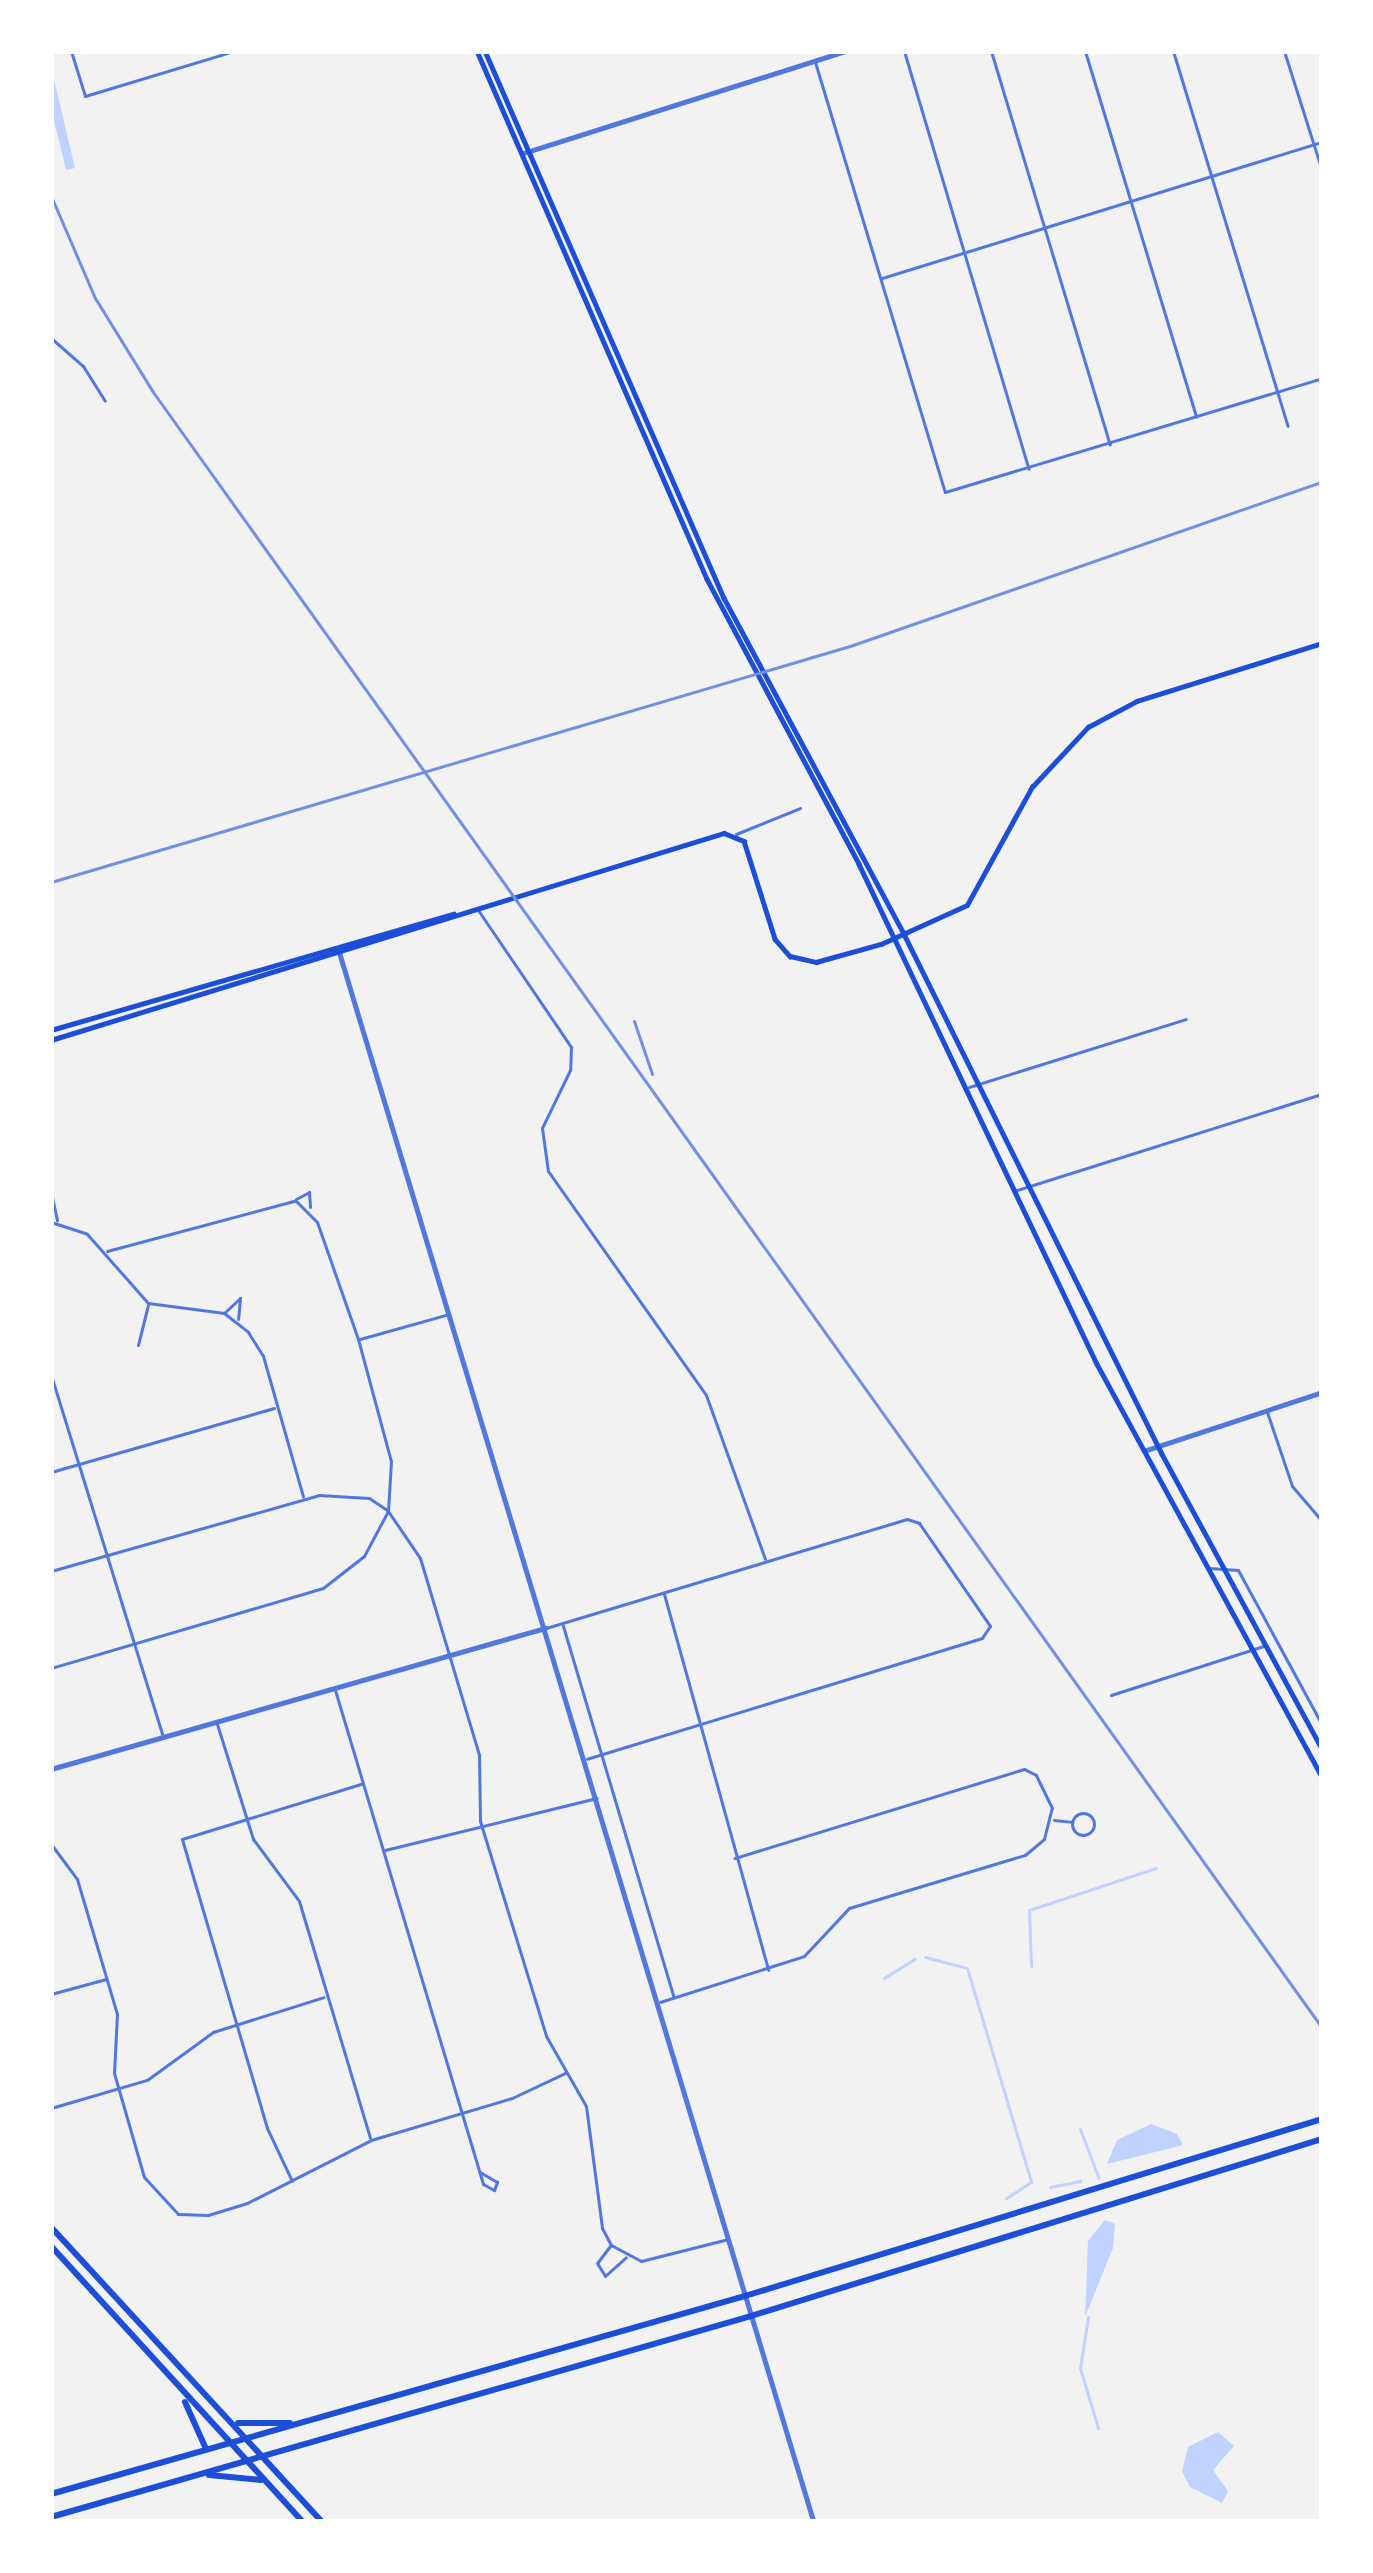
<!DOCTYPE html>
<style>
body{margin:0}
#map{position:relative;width:1373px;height:2573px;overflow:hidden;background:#f2f2f2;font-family:"Zilla Slab",serif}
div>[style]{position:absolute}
.water>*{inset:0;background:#bfd3fe}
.stream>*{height:3px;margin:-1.5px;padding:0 1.5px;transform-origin:1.5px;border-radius:1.5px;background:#bfd3fe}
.minor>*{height:3px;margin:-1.5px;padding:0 1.5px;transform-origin:1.5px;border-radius:1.5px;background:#5277de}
.minor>.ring{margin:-1.5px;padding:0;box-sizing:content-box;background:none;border:3px solid #5277de;border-radius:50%}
.tertiary>*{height:4.5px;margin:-2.25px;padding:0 2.25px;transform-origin:2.25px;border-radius:2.25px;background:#5277de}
.secondary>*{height:4.5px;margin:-2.25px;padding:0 2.25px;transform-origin:2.25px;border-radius:2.25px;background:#1d4ed8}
.primary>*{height:6px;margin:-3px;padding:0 3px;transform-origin:3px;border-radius:3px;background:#1d4ed8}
.rail>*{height:3px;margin:-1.5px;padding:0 1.5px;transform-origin:1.5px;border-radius:1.5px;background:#7290e2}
span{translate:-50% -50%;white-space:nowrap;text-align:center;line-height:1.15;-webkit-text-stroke:9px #fff;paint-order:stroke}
.frame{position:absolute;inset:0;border:54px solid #fff;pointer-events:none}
</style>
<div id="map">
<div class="water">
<i style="clip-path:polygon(51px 67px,75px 168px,66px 170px,51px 109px)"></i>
<i style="clip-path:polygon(1151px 2124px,1177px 2134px,1183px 2145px,1107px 2164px,1117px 2140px)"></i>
<i style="clip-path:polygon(1105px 2220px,1115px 2224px,1113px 2248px,1085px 2317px,1088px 2241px)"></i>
<i style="clip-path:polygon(1218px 2432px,1234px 2446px,1213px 2470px,1228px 2491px,1222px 2503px,1190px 2487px,1182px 2471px,1188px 2447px)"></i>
</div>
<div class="stream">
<i style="left:925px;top:1957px;width:43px;rotate:14.7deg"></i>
<i style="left:967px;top:1968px;width:223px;rotate:73.3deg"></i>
<i style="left:1031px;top:2182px;width:30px;rotate:147deg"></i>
<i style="left:1031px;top:1966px;width:56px;rotate:-92deg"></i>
<i style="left:1029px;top:1910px;width:134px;rotate:-18.3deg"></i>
<i style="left:884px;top:1978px;width:36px;rotate:-32deg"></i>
<i style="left:1080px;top:2129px;width:53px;rotate:69.2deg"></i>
<i style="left:1050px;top:2187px;width:31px;rotate:-11deg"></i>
<i style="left:1088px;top:2317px;width:52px;rotate:98.9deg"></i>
<i style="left:1080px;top:2368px;width:63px;rotate:73.3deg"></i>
</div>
<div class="minor">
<i style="left:71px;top:51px;width:47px;rotate:72.7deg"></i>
<i style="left:85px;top:96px;width:156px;rotate:-16.8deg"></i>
<i style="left:904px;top:51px;width:436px;rotate:73.4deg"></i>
<i style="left:991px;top:51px;width:411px;rotate:73.2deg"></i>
<i style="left:1085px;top:51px;width:382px;rotate:73.1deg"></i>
<i style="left:1173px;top:51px;width:392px;rotate:73deg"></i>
<i style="left:1284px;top:51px;width:126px;rotate:72.4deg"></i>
<i style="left:815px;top:62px;width:449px;rotate:73.2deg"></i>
<i style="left:945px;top:492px;width:394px;rotate:-16.8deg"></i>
<i style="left:882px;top:278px;width:461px;rotate:-17.2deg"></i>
<i style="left:51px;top:338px;width:43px;rotate:41.2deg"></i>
<i style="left:83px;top:366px;width:41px;rotate:57.8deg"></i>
<i style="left:736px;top:834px;width:69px;rotate:-22.1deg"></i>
<i style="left:478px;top:910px;width:166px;rotate:55.8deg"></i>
<i style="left:571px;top:1047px;width:23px;rotate:92deg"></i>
<i style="left:570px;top:1070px;width:64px;rotate:115.8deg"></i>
<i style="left:542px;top:1128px;width:43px;rotate:82.1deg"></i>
<i style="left:548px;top:1171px;width:274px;rotate:54.8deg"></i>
<i style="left:706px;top:1395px;width:174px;rotate:70.2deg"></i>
<i style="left:969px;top:1087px;width:227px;rotate:-17.4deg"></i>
<i style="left:1017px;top:1190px;width:320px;rotate:-17.5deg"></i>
<i style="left:51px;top:1192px;width:29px;rotate:78deg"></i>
<i style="left:296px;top:1199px;width:15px;rotate:-28deg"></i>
<i style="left:309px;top:1192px;width:15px;rotate:86deg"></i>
<i style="left:296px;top:1201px;width:30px;rotate:45deg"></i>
<i style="left:317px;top:1222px;width:124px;rotate:70.7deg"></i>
<i style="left:358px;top:1339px;width:126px;rotate:74.9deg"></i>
<i style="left:391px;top:1461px;width:50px;rotate:93.4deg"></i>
<i style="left:388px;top:1511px;width:57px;rotate:55.8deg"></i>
<i style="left:420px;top:1558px;width:206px;rotate:73.3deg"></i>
<i style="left:479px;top:1755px;width:66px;rotate:89.1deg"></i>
<i style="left:480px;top:1821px;width:225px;rotate:72.9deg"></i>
<i style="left:546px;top:2036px;width:81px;rotate:60.3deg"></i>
<i style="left:586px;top:2106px;width:123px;rotate:82.5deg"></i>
<i style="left:602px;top:2228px;width:19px;rotate:62deg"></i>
<i style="left:611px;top:2245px;width:34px;rotate:28deg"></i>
<i style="left:641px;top:2261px;width:90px;rotate:-14.2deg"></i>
<i style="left:51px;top:1222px;width:38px;rotate:18deg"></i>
<i style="left:87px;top:1234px;width:92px;rotate:48.5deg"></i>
<i style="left:148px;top:1303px;width:77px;rotate:7.5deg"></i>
<i style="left:224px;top:1313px;width:31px;rotate:38deg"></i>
<i style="left:248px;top:1332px;width:28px;rotate:58deg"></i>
<i style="left:263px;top:1356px;width:146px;rotate:74.1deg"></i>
<i style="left:107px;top:1251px;width:194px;rotate:-15deg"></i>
<i style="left:224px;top:1313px;width:22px;rotate:-43deg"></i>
<i style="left:240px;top:1298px;width:21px;rotate:95deg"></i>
<i style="left:360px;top:1339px;width:92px;rotate:-15.7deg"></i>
<i style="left:138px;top:1345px;width:41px;rotate:-76deg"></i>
<i style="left:51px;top:1375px;width:376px;rotate:72.8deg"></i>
<i style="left:1267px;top:1412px;width:78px;rotate:71.3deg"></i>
<i style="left:1292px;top:1486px;width:46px;rotate:49.4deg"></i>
<i style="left:51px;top:1472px;width:232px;rotate:-16deg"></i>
<i style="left:1209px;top:1568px;width:29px;rotate:4deg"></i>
<i style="left:1238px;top:1570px;width:176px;rotate:61.5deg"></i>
<i style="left:51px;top:1571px;width:279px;rotate:-15.8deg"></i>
<i style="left:319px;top:1495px;width:50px;rotate:3.4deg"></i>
<i style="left:369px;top:1498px;width:23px;rotate:34deg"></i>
<i style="left:388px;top:1511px;width:51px;rotate:118.1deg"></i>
<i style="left:364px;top:1556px;width:52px;rotate:142deg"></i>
<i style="left:323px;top:1588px;width:284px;rotate:163.6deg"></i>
<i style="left:664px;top:1594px;width:390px;rotate:74.5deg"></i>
<i style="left:563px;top:1626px;width:386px;rotate:73.4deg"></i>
<i style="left:546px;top:1628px;width:377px;rotate:-16.8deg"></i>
<i style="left:907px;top:1519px;width:13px;rotate:18deg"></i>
<i style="left:919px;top:1523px;width:125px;rotate:55.4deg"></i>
<i style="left:990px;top:1626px;width:14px;rotate:124deg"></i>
<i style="left:982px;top:1638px;width:413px;rotate:163deg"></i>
<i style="left:335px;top:1690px;width:516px;rotate:73.32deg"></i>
<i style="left:483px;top:2184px;width:13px;rotate:29deg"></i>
<i style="left:494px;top:2190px;width:9px;rotate:-69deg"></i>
<i style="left:497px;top:2182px;width:20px;rotate:-150deg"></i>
<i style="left:1111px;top:1695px;width:161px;rotate:-17.8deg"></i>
<i style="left:217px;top:1724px;width:121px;rotate:72.6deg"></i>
<i style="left:253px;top:1839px;width:77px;rotate:53.4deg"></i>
<i style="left:299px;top:1901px;width:247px;rotate:73.3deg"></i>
<i class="ring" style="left:1072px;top:1813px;width:19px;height:19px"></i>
<i style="left:1054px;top:1820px;width:18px;rotate:6deg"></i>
<i style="left:51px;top:1844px;width:44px;rotate:53.4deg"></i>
<i style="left:77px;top:1879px;width:141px;rotate:73.5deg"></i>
<i style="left:117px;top:2014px;width:59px;rotate:92.9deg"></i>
<i style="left:114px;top:2073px;width:108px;rotate:73.9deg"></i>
<i style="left:144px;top:2177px;width:50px;rotate:47.4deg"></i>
<i style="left:178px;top:2214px;width:30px;rotate:2deg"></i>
<i style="left:208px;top:2215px;width:41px;rotate:-17.1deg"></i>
<i style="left:247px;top:2203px;width:139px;rotate:-26.9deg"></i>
<i style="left:371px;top:2140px;width:147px;rotate:-16.6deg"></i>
<i style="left:512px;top:2098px;width:59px;rotate:-25.3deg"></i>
<i style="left:385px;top:1850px;width:218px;rotate:-13.8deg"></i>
<i style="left:51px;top:1994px;width:57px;rotate:-15.3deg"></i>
<i style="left:660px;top:2002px;width:151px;rotate:-17.7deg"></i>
<i style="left:804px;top:1956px;width:66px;rotate:-46.8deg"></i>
<i style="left:849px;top:1908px;width:184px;rotate:-16.8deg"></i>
<i style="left:1025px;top:1855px;width:25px;rotate:-40deg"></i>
<i style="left:1044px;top:1839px;width:32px;rotate:-76deg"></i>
<i style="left:1052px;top:1808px;width:37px;rotate:-116deg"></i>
<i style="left:1036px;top:1775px;width:13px;rotate:-153deg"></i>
<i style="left:1024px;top:1769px;width:303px;rotate:162.9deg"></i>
<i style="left:51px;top:2108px;width:100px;rotate:-16.3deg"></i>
<i style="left:147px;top:2080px;width:82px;rotate:-36deg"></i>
<i style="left:213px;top:2032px;width:116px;rotate:-17.5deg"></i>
<i style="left:292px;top:2181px;width:59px;rotate:-115.3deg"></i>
<i style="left:267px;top:2128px;width:301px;rotate:-106.4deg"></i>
<i style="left:182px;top:1839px;width:187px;rotate:-17.1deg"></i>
<i style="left:610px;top:2246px;width:21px;rotate:127deg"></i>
<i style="left:597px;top:2263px;width:15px;rotate:58deg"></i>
<i style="left:605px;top:2276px;width:28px;rotate:-42deg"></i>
</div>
<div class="tertiary">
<i style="left:524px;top:153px;width:338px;rotate:-17.6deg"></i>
<i style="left:339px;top:951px;width:1641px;rotate:73.18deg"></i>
<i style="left:1144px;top:1451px;width:188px;rotate:-18.3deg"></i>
<i style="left:51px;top:1769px;width:514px;rotate:-15.93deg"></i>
</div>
<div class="secondary">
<i style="left:477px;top:51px;width:576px;rotate:66.46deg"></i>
<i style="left:707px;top:579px;width:323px;rotate:61.9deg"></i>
<i style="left:859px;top:864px;width:554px;rotate:64.55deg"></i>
<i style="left:1097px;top:1364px;width:470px;rotate:61.4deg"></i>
<i style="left:485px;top:51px;width:597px;rotate:66.4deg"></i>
<i style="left:724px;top:598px;width:383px;rotate:61.8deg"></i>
<i style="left:905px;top:936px;width:578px;rotate:63.61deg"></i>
<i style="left:1162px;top:1454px;width:336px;rotate:61.5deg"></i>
<i style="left:51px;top:1030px;width:419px;rotate:-16.1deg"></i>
<i style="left:51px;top:1040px;width:704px;rotate:-17.1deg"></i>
<i style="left:724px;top:833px;width:22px;rotate:22deg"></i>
<i style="left:744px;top:841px;width:103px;rotate:72.4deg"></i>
<i style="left:775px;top:939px;width:23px;rotate:49deg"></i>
<i style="left:790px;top:956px;width:27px;rotate:13deg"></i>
<i style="left:816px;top:962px;width:67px;rotate:-15.5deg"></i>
<i style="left:881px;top:944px;width:94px;rotate:-24.4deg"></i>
<i style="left:967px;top:905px;width:135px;rotate:-61.2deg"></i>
<i style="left:1032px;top:787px;width:82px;rotate:-47deg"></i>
<i style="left:1088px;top:727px;width:55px;rotate:-28deg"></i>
<i style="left:1137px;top:701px;width:194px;rotate:-17.4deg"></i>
</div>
<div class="primary">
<i style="left:51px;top:2227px;width:401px;rotate:47.4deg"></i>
<i style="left:51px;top:2246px;width:374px;rotate:47.6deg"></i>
<i style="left:185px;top:2402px;width:51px;rotate:65.9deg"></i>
<i style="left:238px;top:2423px;width:52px"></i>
<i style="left:209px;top:2475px;width:52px;rotate:5.5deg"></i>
<i style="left:51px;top:2494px;width:722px;rotate:-15.92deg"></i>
<i style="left:745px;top:2296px;width:604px;rotate:-17.05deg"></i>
<i style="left:51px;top:2517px;width:728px;rotate:-16.02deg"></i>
<i style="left:751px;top:2316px;width:598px;rotate:-17.22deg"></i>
</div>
<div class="rail">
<i style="left:51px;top:196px;width:111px;rotate:66.7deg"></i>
<i style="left:95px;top:298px;width:110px;rotate:58.3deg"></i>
<i style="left:153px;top:392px;width:2011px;rotate:54.45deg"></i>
<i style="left:51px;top:882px;width:833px;rotate:-16.46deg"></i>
<i style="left:850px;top:646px;width:500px;rotate:-19.2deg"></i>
<i style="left:634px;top:1021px;width:56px;rotate:71.2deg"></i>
</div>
<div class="frame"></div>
</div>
